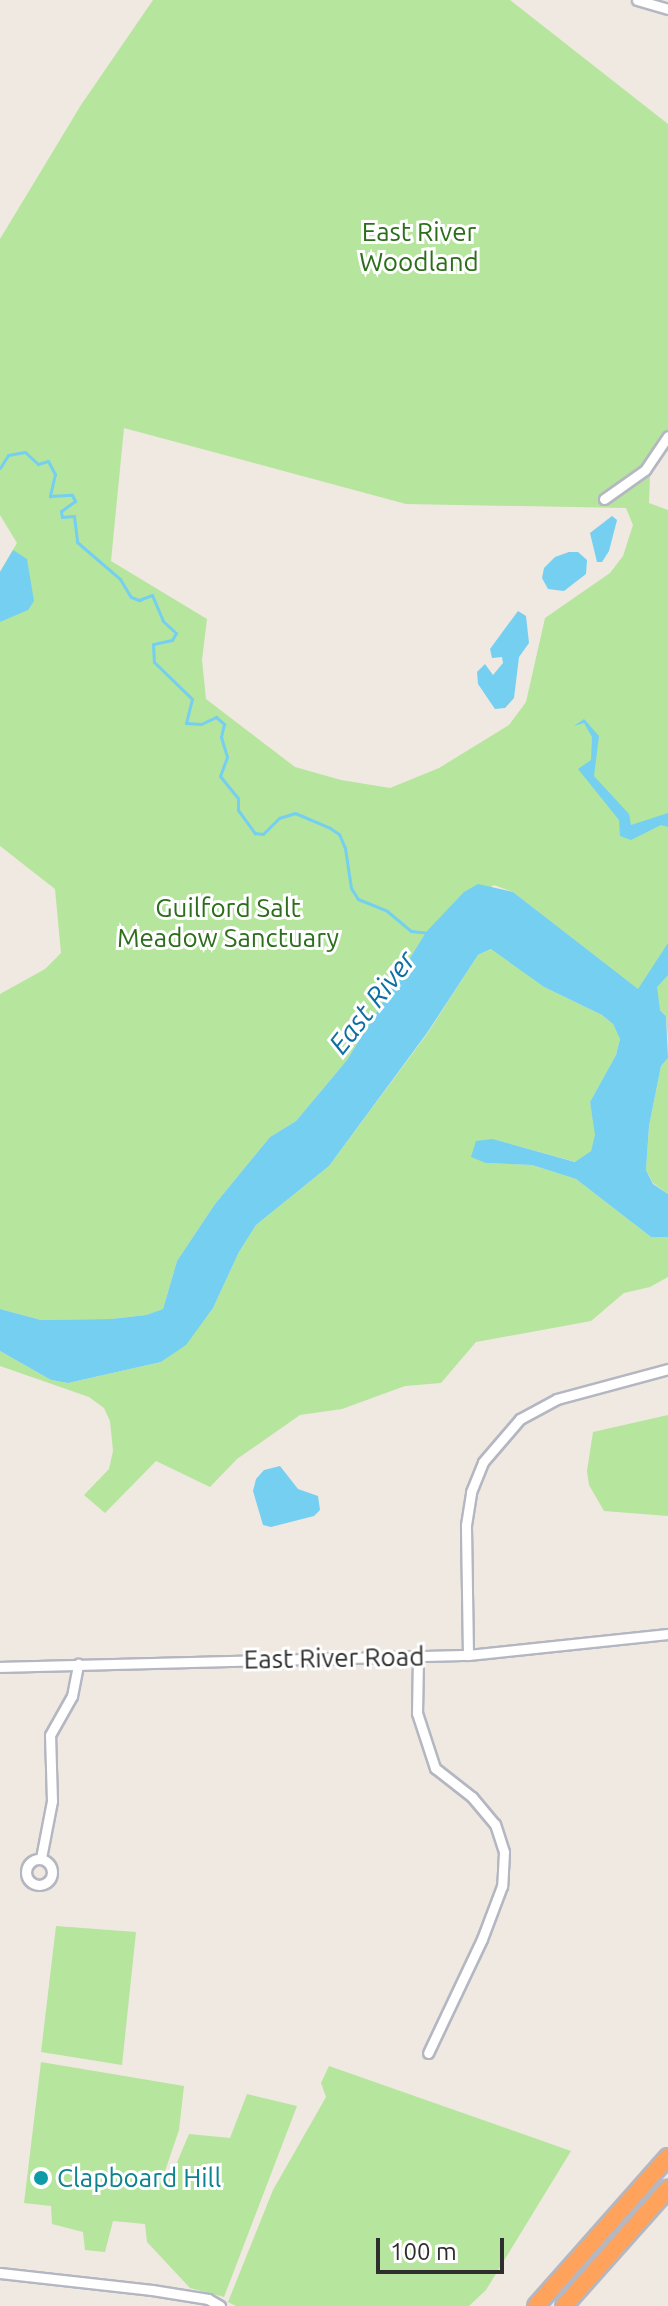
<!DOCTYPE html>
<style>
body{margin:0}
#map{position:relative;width:668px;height:2306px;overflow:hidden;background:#efe9e1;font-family:Ubuntu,sans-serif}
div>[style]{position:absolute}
.green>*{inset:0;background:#b6e59e}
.water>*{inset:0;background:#75cff0}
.stream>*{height:3px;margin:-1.5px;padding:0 1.5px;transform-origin:1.5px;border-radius:1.5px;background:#75cff0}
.roads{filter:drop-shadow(2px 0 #b4b7c1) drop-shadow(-2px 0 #b4b7c1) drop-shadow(0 2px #b4b7c1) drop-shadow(0 -2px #b4b7c1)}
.minor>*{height:9px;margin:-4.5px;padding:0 4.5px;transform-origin:4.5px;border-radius:4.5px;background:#fff}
.minor>.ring{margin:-4.5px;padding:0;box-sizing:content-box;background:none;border:9px solid #fff;border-radius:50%}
.motorway>*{height:16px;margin:-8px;padding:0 8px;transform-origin:8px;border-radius:8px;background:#ffa35c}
.dots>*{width:22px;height:22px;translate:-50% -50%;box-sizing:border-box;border:4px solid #fff;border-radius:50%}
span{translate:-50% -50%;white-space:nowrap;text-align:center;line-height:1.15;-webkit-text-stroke:6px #fff;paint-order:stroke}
.park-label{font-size:26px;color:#2c6e1b}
.street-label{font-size:26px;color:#2e2e2e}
.culture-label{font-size:26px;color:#0d838f}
.left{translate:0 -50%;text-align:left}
.water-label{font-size:28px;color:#0d6fa3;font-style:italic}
.scale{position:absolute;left:376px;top:2238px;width:128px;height:36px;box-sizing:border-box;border:4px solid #2e2e2e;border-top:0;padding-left:10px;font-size:24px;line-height:28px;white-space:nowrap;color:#2e2e2e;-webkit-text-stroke:6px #fff;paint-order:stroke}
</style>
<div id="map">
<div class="green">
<i style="clip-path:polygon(evenodd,153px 0,510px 0,668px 124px,668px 447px,650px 474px,649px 503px,668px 510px,668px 1038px,666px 1016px,650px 999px,513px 892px,494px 885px,426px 932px,347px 1060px,296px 1121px,270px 1137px,215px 1204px,177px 1261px,163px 1309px,146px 1315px,111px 1319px,41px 1320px,0 1309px,0 994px,45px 969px,61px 953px,55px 889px,0 846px,0 572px,17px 543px,0 515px,0 239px,81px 105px,153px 0,124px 428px,406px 504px,626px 508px,633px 525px,623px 556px,610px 573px,545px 618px,526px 702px,509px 725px,439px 768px,390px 788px,341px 780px,295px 767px,206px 699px,202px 660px,207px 619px,111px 561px,124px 428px)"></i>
<i style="clip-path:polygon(492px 949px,544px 987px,602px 1015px,613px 1024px,620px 1039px,616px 1055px,590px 1102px,596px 1136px,591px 1151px,576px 1162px,493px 1139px,486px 1163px,532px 1165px,576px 1179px,651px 1237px,668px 1237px,668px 1277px,650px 1287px,624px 1293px,591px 1321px,476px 1342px,441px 1383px,405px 1386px,342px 1409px,300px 1415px,237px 1459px,210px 1487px,156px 1461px,105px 1513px,84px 1495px,109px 1469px,113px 1451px,110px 1421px,104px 1408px,89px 1397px,0 1366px,0 1351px,51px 1380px,68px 1383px,161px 1362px,185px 1345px,213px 1308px,239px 1252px,256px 1225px,329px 1166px,427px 1034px,478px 955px)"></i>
<i style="clip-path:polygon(668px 1058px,668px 1194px,653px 1183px,646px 1170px,649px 1126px,661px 1066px)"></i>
<i style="clip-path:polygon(668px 1415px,668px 1516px,604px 1511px,589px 1485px,587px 1471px,593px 1432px)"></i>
<i style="clip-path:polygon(56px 1926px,136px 1932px,122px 2065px,41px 2052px)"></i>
<i style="clip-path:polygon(41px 2062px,184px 2086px,179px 2130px,163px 2177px,170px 2179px,189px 2134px,230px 2138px,247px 2094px,297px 2106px,224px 2297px,190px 2288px,147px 2242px,145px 2224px,113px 2221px,105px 2252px,85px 2250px,83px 2232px,52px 2224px,51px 2206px,24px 2203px)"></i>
<i style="clip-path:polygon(329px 2066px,571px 2151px,486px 2290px,469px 2306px,236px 2306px,228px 2302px,273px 2190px,326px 2097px,321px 2083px)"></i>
</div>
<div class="water">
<i style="clip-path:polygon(612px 516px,617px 520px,609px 551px,602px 562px,597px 562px,590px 533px)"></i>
<i style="clip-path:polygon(13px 550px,27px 559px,34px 601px,28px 610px,0 622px,0 572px)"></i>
<i style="clip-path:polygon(569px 552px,578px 552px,587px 560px,586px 574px,564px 591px,548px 589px,542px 578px,544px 568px,555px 557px)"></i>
<i style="clip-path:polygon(518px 611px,526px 616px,529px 643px,519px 657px,514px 698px,505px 708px,495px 709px,478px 684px,477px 672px,485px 664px,493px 675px,503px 663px,502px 657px,492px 658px,490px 649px)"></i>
<i style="clip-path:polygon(584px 719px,599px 736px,594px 776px,629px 814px,631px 825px,668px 813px,668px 827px,661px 825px,631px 840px,620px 836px,619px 820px,578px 769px,591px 760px,592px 737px,584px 723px,574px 726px)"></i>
<i style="clip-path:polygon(478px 884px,513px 892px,638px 989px,668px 943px,668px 975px,657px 987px,660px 1010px,666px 1016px,668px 1058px,661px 1066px,649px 1126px,646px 1170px,653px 1184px,668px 1194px,668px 1237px,651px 1237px,576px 1179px,532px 1165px,486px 1163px,471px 1157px,476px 1141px,493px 1139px,575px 1162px,591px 1151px,595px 1135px,590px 1102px,616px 1055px,620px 1039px,613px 1024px,602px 1015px,544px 987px,491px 949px,478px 955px,427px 1033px,329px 1166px,256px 1225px,239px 1252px,213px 1308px,186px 1345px,161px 1362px,68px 1383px,51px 1380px,0 1351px,0 1309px,41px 1320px,111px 1319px,146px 1315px,163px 1309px,177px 1261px,215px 1204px,270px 1137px,296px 1121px,347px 1060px,426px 932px,464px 892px)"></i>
<i style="clip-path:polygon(280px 1466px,298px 1489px,318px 1496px,320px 1510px,314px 1516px,271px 1527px,263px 1525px,253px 1491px,256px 1479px,264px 1470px)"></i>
</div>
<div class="stream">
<i style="left:0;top:468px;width:15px;rotate:-58deg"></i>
<i style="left:8px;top:455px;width:17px;rotate:-10deg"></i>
<i style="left:25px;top:452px;width:18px;rotate:43deg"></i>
<i style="left:38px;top:464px;width:10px;rotate:-17deg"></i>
<i style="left:48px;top:461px;width:15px;rotate:62deg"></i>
<i style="left:55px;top:474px;width:23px;rotate:103deg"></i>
<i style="left:50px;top:496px;width:22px;rotate:-3deg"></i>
<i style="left:72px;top:495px;width:7px;rotate:63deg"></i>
<i style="left:75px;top:501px;width:17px;rotate:144deg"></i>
<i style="left:61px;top:511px;width:6px;rotate:81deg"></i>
<i style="left:62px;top:517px;width:12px;rotate:-5deg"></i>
<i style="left:74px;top:516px;width:26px;rotate:83deg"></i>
<i style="left:77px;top:542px;width:57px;rotate:40.7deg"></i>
<i style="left:120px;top:579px;width:21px;rotate:59deg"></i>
<i style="left:131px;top:597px;width:9px;rotate:21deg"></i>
<i style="left:139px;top:600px;width:14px;rotate:-21deg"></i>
<i style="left:152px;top:595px;width:28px;rotate:67deg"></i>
<i style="left:163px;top:621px;width:18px;rotate:43deg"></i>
<i style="left:176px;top:633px;width:8px;rotate:120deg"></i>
<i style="left:172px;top:640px;width:19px;rotate:168deg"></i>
<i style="left:153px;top:644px;width:18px;rotate:87deg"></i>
<i style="left:154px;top:662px;width:53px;rotate:44.2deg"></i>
<i style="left:192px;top:699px;width:25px;rotate:104deg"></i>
<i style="left:186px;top:723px;width:15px;rotate:4deg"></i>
<i style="left:201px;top:724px;width:17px;rotate:-25deg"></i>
<i style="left:216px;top:717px;width:11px;rotate:41deg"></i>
<i style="left:224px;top:724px;width:13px;rotate:103deg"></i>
<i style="left:221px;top:737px;width:21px;rotate:73deg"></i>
<i style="left:227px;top:757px;width:20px;rotate:110deg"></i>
<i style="left:220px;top:776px;width:28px;rotate:51deg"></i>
<i style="left:238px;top:798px;width:12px;rotate:90deg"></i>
<i style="left:238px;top:810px;width:29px;rotate:54deg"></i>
<i style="left:255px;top:833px;width:8px;rotate:7deg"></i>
<i style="left:263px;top:834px;width:23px;rotate:-45deg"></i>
<i style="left:279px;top:818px;width:17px;rotate:-17deg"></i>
<i style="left:295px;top:813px;width:38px;rotate:23deg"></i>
<i style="left:330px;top:828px;width:11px;rotate:34deg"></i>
<i style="left:339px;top:834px;width:15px;rotate:67deg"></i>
<i style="left:345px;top:848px;width:40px;rotate:81.5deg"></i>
<i style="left:351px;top:888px;width:13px;rotate:58deg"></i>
<i style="left:358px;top:899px;width:31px;rotate:22deg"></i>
<i style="left:387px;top:911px;width:31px;rotate:40deg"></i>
<i style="left:411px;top:931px;width:18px;rotate:6deg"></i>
</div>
<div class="roads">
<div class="minor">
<i style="left:637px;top:0;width:32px;rotate:16deg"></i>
<i style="left:604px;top:499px;width:50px;rotate:-35.3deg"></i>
<i style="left:645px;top:470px;width:41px;rotate:-55.9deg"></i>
<i style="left:468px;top:1655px;width:130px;rotate:-90.9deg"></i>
<i style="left:466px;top:1525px;width:33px;rotate:-81deg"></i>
<i style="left:471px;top:1492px;width:32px;rotate:-68deg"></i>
<i style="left:483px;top:1462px;width:57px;rotate:-49.3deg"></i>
<i style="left:520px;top:1419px;width:42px;rotate:-28.4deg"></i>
<i style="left:557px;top:1399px;width:115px;rotate:-15.1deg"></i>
<i style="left:418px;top:1657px;width:56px;rotate:91deg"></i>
<i style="left:417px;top:1713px;width:58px;rotate:71.9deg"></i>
<i style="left:435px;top:1768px;width:47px;rotate:38.1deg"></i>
<i style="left:472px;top:1797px;width:35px;rotate:50deg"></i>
<i style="left:495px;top:1824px;width:29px;rotate:72deg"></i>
<i style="left:504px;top:1852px;width:34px;rotate:93deg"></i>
<i style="left:502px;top:1886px;width:57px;rotate:110.7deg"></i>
<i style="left:482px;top:1939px;width:126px;rotate:115.3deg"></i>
<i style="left:0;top:1667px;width:468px;rotate:-1.5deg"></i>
<i style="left:468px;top:1655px;width:201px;rotate:-6deg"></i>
<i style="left:41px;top:1858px;width:58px;rotate:-79.1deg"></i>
<i style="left:52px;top:1801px;width:66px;rotate:-91.7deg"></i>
<i style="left:50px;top:1735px;width:45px;rotate:-60.6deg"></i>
<i style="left:72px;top:1696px;width:33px;rotate:-79deg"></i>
<i class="ring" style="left:26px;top:1859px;width:17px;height:17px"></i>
<i style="left:0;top:2273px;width:153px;rotate:6.4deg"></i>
<i style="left:152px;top:2290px;width:57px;rotate:9.1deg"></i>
<i style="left:208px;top:2299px;width:14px;rotate:30deg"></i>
</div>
<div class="motorway">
<i style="left:536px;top:2306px;width:199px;rotate:-48.5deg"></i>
<i style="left:564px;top:2306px;width:157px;rotate:-48.4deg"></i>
</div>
</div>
<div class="dots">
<i style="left:41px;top:2178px;background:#0f9aa8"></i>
</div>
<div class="park-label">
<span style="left:419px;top:247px">East River<br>Woodland</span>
<span style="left:228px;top:923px">Guilford Salt<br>Meadow Sanctuary</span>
</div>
<div class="street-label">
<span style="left:334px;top:1658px;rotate:-1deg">East River Road</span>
</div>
<div class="culture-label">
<span class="left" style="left:57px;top:2178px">Clapboard Hill</span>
</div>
<div class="water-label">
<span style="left:372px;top:1002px;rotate:-52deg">East River</span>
</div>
<div class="scale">100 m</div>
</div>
